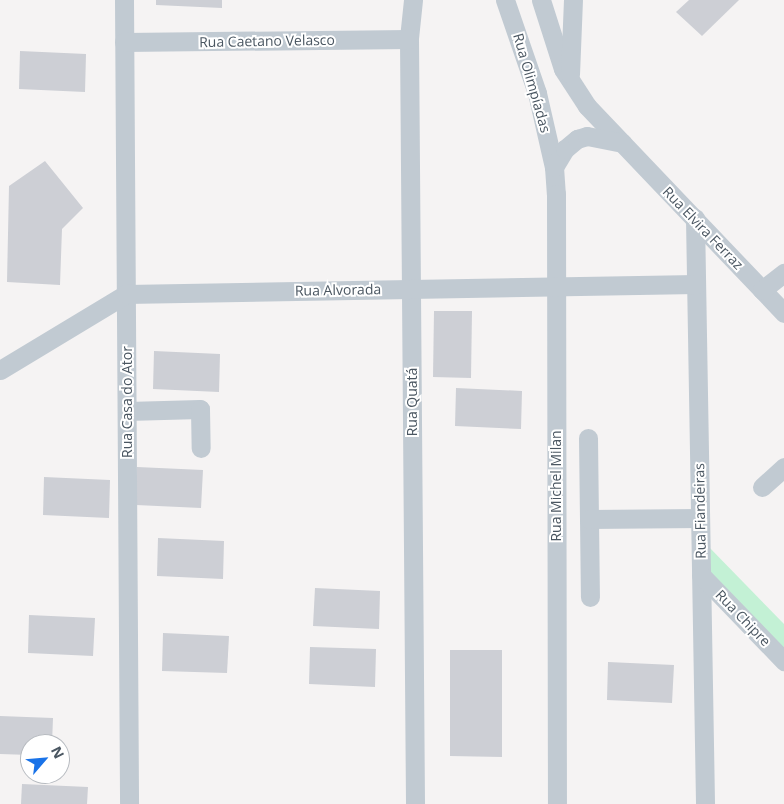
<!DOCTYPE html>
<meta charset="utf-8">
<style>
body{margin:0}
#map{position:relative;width:784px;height:804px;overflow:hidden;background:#f5f3f3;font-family:"Open Sans",sans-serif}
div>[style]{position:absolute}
.green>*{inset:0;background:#c3f1d5}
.building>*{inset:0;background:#cdcfd5}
.minor>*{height:19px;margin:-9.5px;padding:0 9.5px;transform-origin:9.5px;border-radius:9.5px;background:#c1cad2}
span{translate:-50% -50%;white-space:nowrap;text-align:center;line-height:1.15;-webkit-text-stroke:4px #fff;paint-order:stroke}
.street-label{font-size:14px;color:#4a5661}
.north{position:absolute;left:20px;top:734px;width:50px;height:50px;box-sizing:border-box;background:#fff;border:1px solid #b7bbc0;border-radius:50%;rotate:63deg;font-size:14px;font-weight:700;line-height:20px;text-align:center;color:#4a5661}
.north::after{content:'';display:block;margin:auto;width:18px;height:22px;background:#1a73e8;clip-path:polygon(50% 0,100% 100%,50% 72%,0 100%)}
</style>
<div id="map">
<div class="green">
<i style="clip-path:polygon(707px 545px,784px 624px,784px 652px,709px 574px)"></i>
</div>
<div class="building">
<i style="clip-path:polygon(156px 0,222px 0,222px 8px,156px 5px)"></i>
<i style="clip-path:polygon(689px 0,739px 0,702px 36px,676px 12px)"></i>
<i style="clip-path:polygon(20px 51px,86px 54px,85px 92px,19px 89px)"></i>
<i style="clip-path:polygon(45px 161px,83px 208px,62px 229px,60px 285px,7px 282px,9px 186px)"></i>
<i style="clip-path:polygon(434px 311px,472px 311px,471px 378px,433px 377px)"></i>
<i style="clip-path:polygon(154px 351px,220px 354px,219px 392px,153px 389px)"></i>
<i style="clip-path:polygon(456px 388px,522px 391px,521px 429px,455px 426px)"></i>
<i style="clip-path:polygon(137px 467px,203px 470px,201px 508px,136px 505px)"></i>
<i style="clip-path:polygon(44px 477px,110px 480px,109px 518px,43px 515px)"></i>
<i style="clip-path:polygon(158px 538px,224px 541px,223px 579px,157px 576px)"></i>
<i style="clip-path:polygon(315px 588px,380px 591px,379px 629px,313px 626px)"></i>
<i style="clip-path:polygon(29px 615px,95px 618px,93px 656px,28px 653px)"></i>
<i style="clip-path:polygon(163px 633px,229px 636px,227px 673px,162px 671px)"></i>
<i style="clip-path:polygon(310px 647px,376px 649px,375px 687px,309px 684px)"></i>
<i style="clip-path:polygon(450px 650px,502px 650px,502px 757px,450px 756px)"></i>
<i style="clip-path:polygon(608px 662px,674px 665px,672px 703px,607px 700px)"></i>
<i style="clip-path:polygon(0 716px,53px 718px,52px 744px,30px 744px,30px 755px,0 754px)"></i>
<i style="clip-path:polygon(22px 784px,88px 787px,87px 804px,21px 804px)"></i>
</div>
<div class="minor">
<i style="left:124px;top:0;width:804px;rotate:89.64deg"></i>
<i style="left:413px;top:0;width:39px;rotate:96deg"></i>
<i style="left:409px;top:39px;width:765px;rotate:89.55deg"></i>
<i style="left:505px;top:0;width:98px;rotate:71deg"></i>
<i style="left:537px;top:93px;width:76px;rotate:77.1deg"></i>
<i style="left:554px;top:167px;width:27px;rotate:86deg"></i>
<i style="left:556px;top:194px;width:610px;rotate:89.91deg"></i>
<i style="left:541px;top:0;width:72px;rotate:72.3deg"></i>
<i style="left:563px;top:69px;width:44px;rotate:57deg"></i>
<i style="left:587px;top:106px;width:286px;rotate:46.4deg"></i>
<i style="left:124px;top:42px;width:285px;rotate:-0.6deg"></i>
<i style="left:570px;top:74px;width:74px;rotate:-87.7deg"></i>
<i style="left:554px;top:167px;width:21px;rotate:-59deg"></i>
<i style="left:565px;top:149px;width:16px;rotate:-40deg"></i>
<i style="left:577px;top:139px;width:10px;rotate:-17deg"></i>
<i style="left:587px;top:136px;width:36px;rotate:11deg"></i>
<i style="left:695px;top:218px;width:586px;rotate:89.02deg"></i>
<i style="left:762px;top:290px;width:28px;rotate:-38deg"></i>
<i style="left:0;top:370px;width:147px;rotate:-31.1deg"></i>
<i style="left:126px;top:294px;width:570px;rotate:-1.01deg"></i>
<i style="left:127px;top:411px;width:73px;rotate:-1.6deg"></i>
<i style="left:200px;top:409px;width:39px;rotate:89deg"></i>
<i style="left:588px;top:438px;width:159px;rotate:89.3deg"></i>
<i style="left:762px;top:487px;width:30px;rotate:-42deg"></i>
<i style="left:589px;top:519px;width:111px;rotate:-0.5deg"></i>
<i style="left:701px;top:575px;width:120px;rotate:46deg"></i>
</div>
<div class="street-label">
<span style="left:267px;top:41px;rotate:-1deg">Rua Caetano Velasco</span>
<span style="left:532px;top:83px;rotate:74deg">Rua Olimpíadas</span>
<span style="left:703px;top:228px;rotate:46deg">Rua Elvira Ferraz</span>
<span style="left:338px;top:290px;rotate:-1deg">Rua Alvorada</span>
<span style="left:127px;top:402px;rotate:-90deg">Rua Casa do Ator</span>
<span style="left:412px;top:402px;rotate:-90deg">Rua Quatá</span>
<span style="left:556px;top:486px;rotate:-90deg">Rua Michel Milan</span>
<span style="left:700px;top:511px;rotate:-91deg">Rua Fiandeiras</span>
<span style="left:743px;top:618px;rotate:46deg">Rua Chipre</span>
</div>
<div class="north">N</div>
</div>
